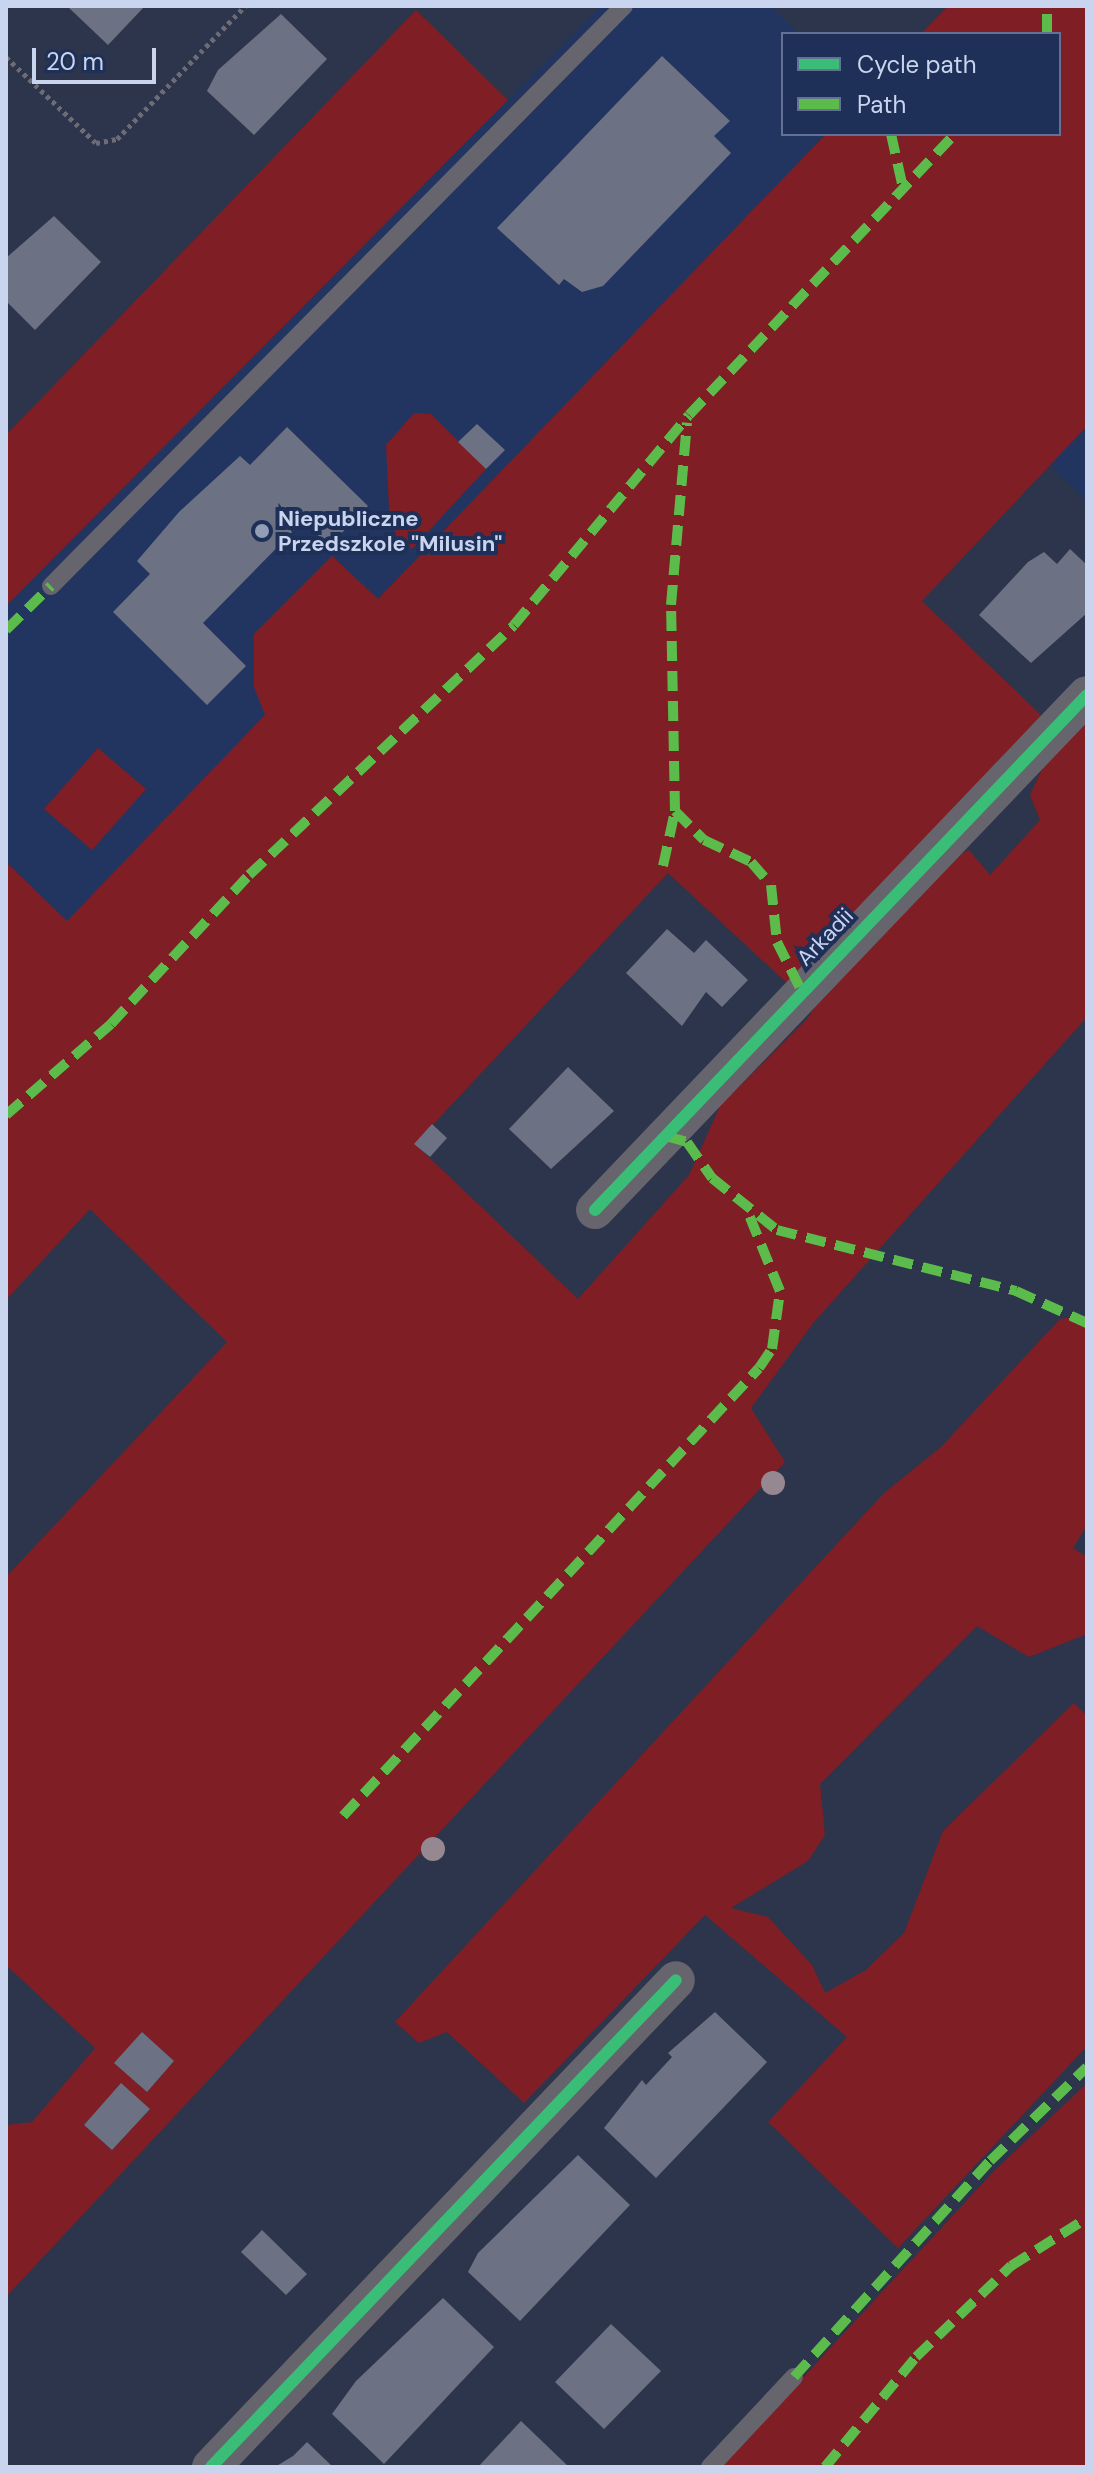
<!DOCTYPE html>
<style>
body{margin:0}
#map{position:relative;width:1093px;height:2473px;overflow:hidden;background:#2c354b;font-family:"DM Sans",sans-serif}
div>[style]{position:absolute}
.built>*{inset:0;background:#223560}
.green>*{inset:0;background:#7f1e24}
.building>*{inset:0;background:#6d7184}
.path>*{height:5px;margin-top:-2.5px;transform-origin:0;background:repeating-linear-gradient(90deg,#6c6b76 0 4px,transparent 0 8px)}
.service>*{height:18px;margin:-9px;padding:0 9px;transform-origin:9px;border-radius:9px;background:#66646c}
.minor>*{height:38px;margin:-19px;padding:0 19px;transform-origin:19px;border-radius:19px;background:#66646c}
.quiet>*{height:10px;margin-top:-5px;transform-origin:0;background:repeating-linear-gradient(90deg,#5cbc4b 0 20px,transparent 0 30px)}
.cycleway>*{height:12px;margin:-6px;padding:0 6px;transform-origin:6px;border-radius:6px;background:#3abd76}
.trees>*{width:24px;height:24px;margin:-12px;border-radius:50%;background:#968890}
.dots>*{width:22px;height:22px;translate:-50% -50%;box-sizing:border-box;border:4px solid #1f3058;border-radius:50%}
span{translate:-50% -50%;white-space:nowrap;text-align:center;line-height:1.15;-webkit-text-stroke:8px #1f3058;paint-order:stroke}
.poi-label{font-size:22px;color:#c9d5ef;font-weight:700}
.left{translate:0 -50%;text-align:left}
.street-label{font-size:22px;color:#c9d5ef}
.frame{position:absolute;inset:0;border:8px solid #c9d5ef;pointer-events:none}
.legend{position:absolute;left:781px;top:32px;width:280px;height:104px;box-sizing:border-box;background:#1f3058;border:2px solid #637294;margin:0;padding:10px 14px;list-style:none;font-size:24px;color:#c9d5ef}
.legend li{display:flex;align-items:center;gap:16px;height:40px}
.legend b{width:40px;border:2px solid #637294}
.scale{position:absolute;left:32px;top:48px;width:124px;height:36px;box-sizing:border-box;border:4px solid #c9d5ef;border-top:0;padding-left:10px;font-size:24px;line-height:28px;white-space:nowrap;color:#c9d5ef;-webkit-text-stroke:6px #1f3058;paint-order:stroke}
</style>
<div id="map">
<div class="built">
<i style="clip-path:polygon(601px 6px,770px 6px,800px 34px,783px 34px,783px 134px,826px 134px,67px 922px,6px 862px,6px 606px)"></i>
<i style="clip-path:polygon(1087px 426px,1087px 501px,1050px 465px)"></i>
</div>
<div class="green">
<i style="clip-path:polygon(evenodd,948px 6px,1087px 6px,1087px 426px,922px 601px,1042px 716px,790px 986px,668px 873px,415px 1144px,578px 1299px,689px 1175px,720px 1106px,807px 1019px,849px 956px,948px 861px,969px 850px,990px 875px,1040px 820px,1030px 795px,1048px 756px,1087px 715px,1087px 1017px,814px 1322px,751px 1408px,785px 1462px,6px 2297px,6px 2125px,32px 2122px,95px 2048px,6px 1965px,6px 1577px,227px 1342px,90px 1209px,6px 1300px,6px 862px,67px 921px,265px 715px,254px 687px,254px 634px,332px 556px,378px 599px,826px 134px,1059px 134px,1059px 34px,921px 34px,948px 6px,142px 2032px,174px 2061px,147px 2092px,115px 2063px,142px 2032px,948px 6px,121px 2084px,150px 2109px,112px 2150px,84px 2125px,121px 2084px)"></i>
<i style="clip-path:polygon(416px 10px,508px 100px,6px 606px,6px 435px)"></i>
<i style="clip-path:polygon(414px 413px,431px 414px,486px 469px,412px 549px,396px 536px,389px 509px,386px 445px)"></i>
<i style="clip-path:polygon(98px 748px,146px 789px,92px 850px,44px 809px)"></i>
<i style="clip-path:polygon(1087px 1315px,1087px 1525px,1073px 1548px,1087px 1557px,1087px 1634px,1029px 1657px,977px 1626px,820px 1784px,825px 1835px,808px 1861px,731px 1908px,768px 1917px,812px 1965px,825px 1993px,866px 1970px,904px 1933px,943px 1831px,1074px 1703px,1087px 1716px,1087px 2046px,898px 2248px,768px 2122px,847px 2037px,705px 1915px,524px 2103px,447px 2032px,419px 2043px,395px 2022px,884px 1493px,941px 1447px,1060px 1319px)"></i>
<i style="clip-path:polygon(1087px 2083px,1087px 2467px,720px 2467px,994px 2171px)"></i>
</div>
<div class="building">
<i style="clip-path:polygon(67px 6px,145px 6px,108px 45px)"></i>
<i style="clip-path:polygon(281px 14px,327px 59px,254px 135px,207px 91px,218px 70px)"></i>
<i style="clip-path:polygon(662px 56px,730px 121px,714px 136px,731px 153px,603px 286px,582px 292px,564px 279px,559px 285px,497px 228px)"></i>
<i style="clip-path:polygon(54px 216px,101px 262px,35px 330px,6px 301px,6px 258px)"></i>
<i style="clip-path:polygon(477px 424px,505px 450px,486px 469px,458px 442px)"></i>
<i style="clip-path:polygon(287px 427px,368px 506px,329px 546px,303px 521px,203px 623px,246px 666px,207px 705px,113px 612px,150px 574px,137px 561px,179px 512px,240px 456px,250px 465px)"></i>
<i style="clip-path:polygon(1070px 549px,1087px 565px,1087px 613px,1031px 663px,979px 615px,1028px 562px,1044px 552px,1057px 564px)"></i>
<i style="clip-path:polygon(667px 929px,694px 953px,706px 940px,748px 980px,722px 1007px,706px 992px,682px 1026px,626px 973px)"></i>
<i style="clip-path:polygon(568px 1067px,614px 1111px,551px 1169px,509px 1129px)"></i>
<i style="clip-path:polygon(432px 1124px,447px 1138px,430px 1157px,414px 1144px)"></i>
<i style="clip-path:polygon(715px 2012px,767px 2062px,656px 2178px,604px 2128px,642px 2080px,646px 2085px,672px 2057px,668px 2053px)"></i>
<i style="clip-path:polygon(142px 2032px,174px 2061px,147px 2092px,114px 2063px)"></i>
<i style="clip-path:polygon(121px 2083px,150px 2109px,112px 2150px,84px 2125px)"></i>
<i style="clip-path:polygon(578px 2155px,630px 2205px,520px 2321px,468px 2272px,478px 2253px)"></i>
<i style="clip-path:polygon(262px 2230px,307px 2274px,286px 2295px,241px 2252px)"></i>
<i style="clip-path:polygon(443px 2298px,494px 2347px,384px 2464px,332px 2414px,356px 2381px)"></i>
<i style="clip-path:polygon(611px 2324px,661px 2371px,604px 2429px,555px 2382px)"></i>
<i style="clip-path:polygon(521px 2421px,569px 2467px,478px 2467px)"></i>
<i style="clip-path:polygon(307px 2442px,333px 2467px,275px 2467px,293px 2456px)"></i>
</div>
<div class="path">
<i style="left:6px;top:57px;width:124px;rotate:43.7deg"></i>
<i style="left:96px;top:143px;width:21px;rotate:-11deg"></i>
<i style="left:117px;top:139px;width:185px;rotate:-46.1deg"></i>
</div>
<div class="service">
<i style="left:51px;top:586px;width:815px;rotate:-45.35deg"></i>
<i style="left:710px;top:2467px;width:123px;rotate:-47deg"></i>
</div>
<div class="minor">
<i style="left:595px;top:1210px;width:712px;rotate:-46.31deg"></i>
<i style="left:211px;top:2467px;width:673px;rotate:-46.32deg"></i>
</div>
<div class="quiet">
<i style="left:1047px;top:34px;width:28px;rotate:-90deg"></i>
<i style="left:891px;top:134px;width:55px;rotate:77.5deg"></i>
<i style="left:6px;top:630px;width:63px;rotate:-44.4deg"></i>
<i style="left:675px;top:811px;width:41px;rotate:45deg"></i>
<i style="left:704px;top:840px;width:52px;rotate:25.1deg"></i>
<i style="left:751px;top:862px;width:30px;rotate:49deg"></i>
<i style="left:771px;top:885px;width:57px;rotate:84deg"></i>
<i style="left:777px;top:942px;width:54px;rotate:63.4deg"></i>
<i style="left:663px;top:866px;width:56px;rotate:-77.7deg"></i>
<i style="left:675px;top:811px;width:206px;rotate:-91.1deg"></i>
<i style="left:671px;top:605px;width:183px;rotate:-85deg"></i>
<i style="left:6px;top:1115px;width:139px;rotate:-40.9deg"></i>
<i style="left:111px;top:1024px;width:203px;rotate:-47.2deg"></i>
<i style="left:249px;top:875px;width:364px;rotate:-43.3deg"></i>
<i style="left:514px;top:625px;width:273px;rotate:-50.2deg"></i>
<i style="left:689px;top:415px;width:387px;rotate:-46.6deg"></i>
<i style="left:666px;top:1136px;width:22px;rotate:16deg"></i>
<i style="left:687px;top:1142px;width:44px;rotate:55.2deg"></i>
<i style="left:712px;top:1178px;width:83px;rotate:38.7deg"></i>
<i style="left:777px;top:1230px;width:247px;rotate:14.3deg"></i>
<i style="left:1016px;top:1291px;width:78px;rotate:24.3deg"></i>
<i style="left:343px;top:1816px;width:611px;rotate:-47.12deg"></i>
<i style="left:759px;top:1368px;width:23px;rotate:-56deg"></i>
<i style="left:772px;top:1349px;width:59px;rotate:-82.1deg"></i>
<i style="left:780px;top:1291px;width:87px;rotate:-112.2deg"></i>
<i style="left:794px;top:2377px;width:292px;rotate:-47.8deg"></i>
<i style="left:990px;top:2161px;width:135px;rotate:-44.1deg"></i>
<i style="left:825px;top:2467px;width:143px;rotate:-50.4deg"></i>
<i style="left:916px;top:2357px;width:132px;rotate:-43.8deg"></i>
<i style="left:1011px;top:2266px;width:90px;rotate:-32.3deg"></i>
</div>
<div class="cycleway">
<i style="left:595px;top:1210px;width:712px;rotate:-46.31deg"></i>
<i style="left:211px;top:2467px;width:673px;rotate:-46.32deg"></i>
</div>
<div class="trees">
<i style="left:773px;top:1483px"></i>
<i style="left:433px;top:1849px"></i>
</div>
<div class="dots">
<i style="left:262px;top:531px;background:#929db6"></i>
</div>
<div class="poi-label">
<span class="left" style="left:278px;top:531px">Niepubliczne<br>Przedszkole "Milusin"</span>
</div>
<div class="street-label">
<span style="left:825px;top:937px;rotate:-46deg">Arkadii</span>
</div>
<div class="frame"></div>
<ul class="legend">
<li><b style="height:10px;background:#3abd76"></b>Cycle path</li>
<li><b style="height:10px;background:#5cbc4b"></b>Path</li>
</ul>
<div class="scale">20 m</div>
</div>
